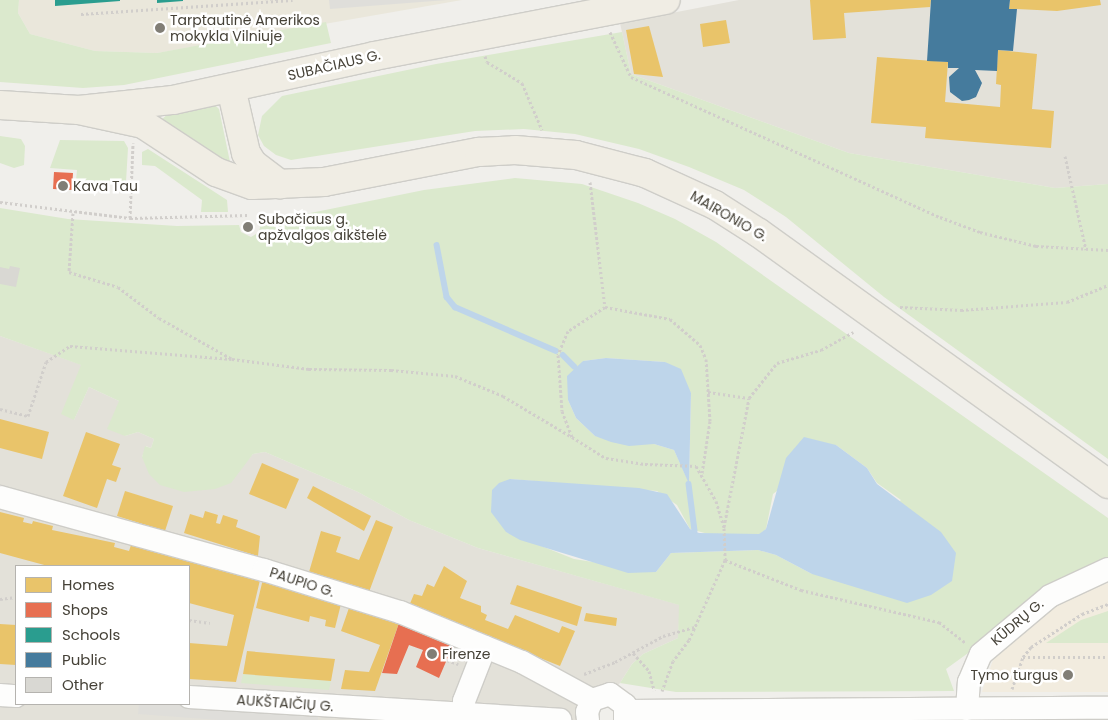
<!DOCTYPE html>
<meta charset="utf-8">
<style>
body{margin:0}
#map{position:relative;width:1108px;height:720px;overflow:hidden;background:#f0efeb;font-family:Poppins,sans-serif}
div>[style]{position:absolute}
.residential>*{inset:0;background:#e3e1d9}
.commercial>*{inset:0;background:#f2ecdf}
.education>*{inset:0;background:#eae7db}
.green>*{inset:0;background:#dbe9cd}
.parking>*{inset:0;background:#dfdeda}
.water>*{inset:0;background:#bed5ea}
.homes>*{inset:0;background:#e9c46a}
.shops>*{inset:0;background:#e76f51}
.schools>*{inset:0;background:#2a9d8f}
.public>*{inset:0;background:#457b9d}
.stream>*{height:5.5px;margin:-2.75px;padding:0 2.75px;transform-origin:2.75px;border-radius:2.75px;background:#bed5ea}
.building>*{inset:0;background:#d9d8d3}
.path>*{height:3px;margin-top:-1.5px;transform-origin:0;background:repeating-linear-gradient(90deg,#d1cecb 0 2.5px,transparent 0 5px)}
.roads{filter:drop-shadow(1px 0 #cecdc8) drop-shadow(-1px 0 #cecdc8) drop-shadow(0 1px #cecdc8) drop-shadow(0 -1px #cecdc8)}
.minor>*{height:22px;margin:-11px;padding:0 11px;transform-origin:11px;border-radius:11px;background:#fdfdfc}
.major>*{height:28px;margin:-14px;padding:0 14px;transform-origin:14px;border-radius:14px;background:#f0ede4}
.dots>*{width:14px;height:14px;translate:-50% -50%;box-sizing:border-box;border:2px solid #fff;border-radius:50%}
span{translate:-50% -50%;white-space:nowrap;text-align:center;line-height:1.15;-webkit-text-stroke:5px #fff;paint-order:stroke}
.poi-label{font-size:14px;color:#454137}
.left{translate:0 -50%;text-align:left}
.right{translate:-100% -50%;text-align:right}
.street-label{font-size:14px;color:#454137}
.legend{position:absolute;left:15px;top:565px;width:175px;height:140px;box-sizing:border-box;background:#fff;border:1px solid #b5b3af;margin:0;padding:6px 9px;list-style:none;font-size:15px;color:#454137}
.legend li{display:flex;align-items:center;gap:10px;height:25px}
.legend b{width:25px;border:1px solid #b5b3af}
</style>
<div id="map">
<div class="residential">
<i style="clip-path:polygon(739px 0,1108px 0,1108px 184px,1055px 188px,849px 153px,631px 74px,620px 23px)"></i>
<i style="clip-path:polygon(evenodd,0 336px,82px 365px,74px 420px,89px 387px,119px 401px,125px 436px,138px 432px,154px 439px,151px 448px,146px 446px,142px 457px,245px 463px,253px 454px,265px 452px,358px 492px,409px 520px,478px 548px,680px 605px,678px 638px,643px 654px,632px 664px,620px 683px,583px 720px,0 720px,0 336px,16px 566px,189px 566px,189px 704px,16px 704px,16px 566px)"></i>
</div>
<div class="commercial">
<i style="clip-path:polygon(1108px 583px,1108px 692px,982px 692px,994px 657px,1054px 603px)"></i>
</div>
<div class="education">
<i style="clip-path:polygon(19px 0,462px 0,157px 53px,95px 51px,30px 34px,18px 13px)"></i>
</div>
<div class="green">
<i style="clip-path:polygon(0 0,19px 0,18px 13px,30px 34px,95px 51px,157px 53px,326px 22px,331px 43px,124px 85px,83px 88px,0 82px)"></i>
<i style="clip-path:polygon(622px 32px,631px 74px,849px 153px,1055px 188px,1108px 184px,1108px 459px,884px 297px,786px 217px,744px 190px,689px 167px,639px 149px,575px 134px,524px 129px,475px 131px,291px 160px,276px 155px,264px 146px,258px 135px,262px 116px,282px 96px,436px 64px)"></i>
<i style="clip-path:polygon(214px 104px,219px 109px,230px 162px,237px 171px,159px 122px,170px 112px)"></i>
<i style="clip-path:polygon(0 136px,21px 139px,25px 146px,24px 165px,14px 168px,0 163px)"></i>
<i style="clip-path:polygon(60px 140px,124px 141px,128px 148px,126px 182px,76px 180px,77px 170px,50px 168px)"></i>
<i style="clip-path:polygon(148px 149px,227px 200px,228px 212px,201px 212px,202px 200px,155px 166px,142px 165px,142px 152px)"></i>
<i style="clip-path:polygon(evenodd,515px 178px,582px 184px,638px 203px,675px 219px,716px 242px,1108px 518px,1108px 561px,1080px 569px,1027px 600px,982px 643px,946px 669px,954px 691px,676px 692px,620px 683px,632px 664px,643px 654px,678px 638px,679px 605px,478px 548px,409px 520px,358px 492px,265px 452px,253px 454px,231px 483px,215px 489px,184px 492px,160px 485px,149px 474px,142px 457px,145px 446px,151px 448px,154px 439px,138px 432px,125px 436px,107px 429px,119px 401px,89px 387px,74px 420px,61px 414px,81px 365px,0 336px,0 208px,68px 219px,177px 226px,239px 225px,241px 232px,251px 237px,259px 232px,261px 223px,424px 190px,515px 178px,606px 358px,665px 362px,691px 393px,689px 483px,674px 450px,654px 444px,595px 436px,576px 418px,568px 400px,583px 361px,606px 358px,515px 178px,836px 445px,867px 468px,877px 483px,901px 500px,812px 574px,776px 555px,758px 550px,671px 553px,656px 572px,574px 559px,506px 532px,510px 479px,657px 491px,677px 505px,690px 529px,712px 535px,760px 534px,766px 529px,773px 494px,836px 445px)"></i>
<i style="clip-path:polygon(1108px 611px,1108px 643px,1046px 643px,1081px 620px)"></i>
<i style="clip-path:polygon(243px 674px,331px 681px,329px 690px,241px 683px)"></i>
</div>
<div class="parking">
<i style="clip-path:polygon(329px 0,447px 0,330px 9px)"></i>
<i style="clip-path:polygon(139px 704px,189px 704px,318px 714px,318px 720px,219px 720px,138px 714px)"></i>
</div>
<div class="water">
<i style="clip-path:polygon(606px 358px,665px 362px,681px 369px,691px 393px,689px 484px,674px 450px,654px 444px,629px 446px,611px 442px,595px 436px,576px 418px,568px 400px,567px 376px,583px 361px)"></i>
<i style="clip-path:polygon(804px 437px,836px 445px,867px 468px,877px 484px,941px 532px,956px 553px,952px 581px,931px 595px,907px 603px,812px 574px,776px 555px,758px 550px,671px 553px,656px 572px,628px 573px,520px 540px,506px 532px,491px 512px,492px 490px,499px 483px,510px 479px,639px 488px,667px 494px,690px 529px,699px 533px,759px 534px,766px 529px,786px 458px)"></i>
</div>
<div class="homes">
<i style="clip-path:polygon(810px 0,931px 0,930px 7px,844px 13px,846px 38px,813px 40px)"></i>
<i style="clip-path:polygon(1010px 0,1100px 0,1101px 5px,1057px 11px,1017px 9px,1009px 9px)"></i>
<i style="clip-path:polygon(726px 20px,730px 43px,703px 47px,700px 24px)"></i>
<i style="clip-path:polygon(649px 26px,663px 77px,634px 74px,626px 30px)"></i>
<i style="clip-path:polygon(998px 50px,1037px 54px,1032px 109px,1054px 111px,1051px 148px,925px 138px,926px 127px,871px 123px,877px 57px,948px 62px,945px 102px,1000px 107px,1001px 85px,996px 84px)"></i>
<i style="clip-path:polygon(0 419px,49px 432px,42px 459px,0 448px)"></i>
<i style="clip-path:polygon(86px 432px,120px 444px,112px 465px,121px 468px,116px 482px,107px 479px,97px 508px,63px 496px)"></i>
<i style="clip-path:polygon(262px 463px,299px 479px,286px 509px,249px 494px)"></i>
<i style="clip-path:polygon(313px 486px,371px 516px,364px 531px,307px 498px)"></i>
<i style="clip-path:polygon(125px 491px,173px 506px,165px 531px,117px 516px)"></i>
<i style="clip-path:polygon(205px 511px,218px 515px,216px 523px,220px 524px,223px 515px,238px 520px,236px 527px,260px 536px,258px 556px,184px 533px,190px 514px,203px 518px)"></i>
<i style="clip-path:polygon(0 512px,24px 518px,23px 522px,32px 524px,33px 521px,53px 526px,52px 530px,115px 543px,114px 547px,129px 551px,131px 545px,260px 580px,236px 682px,189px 679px,189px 643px,227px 646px,234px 615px,189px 603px,189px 566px,48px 566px,0 553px)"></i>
<i style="clip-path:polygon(376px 520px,393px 527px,369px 592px,309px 572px,321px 531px,341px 537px,336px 552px,359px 560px)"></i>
<i style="clip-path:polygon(444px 566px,467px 581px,460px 598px,481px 606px,481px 612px,487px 615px,485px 620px,508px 629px,515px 615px,559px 633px,562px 626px,575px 631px,560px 666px,409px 606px,414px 594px,422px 596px,427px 584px,434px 587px)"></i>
<i style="clip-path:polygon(263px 579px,342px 600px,335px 628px,325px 626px,326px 620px,310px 616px,309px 622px,256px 608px)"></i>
<i style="clip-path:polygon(517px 585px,582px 607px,577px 626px,510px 604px)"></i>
<i style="clip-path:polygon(351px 602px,400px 620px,375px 691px,341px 689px,345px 670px,369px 672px,380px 645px,341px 631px)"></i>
<i style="clip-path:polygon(586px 613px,617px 618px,616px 626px,584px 621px)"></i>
<i style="clip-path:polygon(0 624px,16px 625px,16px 665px,0 664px)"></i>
<i style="clip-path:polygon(247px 651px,335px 659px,331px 681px,243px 674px)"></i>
</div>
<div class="shops">
<i style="clip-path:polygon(54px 172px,73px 173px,72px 190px,53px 189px)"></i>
<i style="clip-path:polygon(400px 620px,454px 643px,439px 678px,416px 667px,423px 650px,409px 645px,397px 674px,382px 673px)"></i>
</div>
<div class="schools">
<i style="clip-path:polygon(55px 0,120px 0,120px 1px,55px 6px)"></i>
<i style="clip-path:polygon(157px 0,183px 0,183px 1px,157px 3px)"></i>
</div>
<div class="public">
<i style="clip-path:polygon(931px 0,1010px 0,1009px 9px,1017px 9px,1013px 51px,998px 50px,997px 71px,975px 70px,982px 83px,976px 97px,969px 100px,962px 101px,950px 92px,949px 77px,959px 68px,948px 68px,948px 62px,927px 61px)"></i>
</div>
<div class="stream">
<i style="left:437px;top:245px;width:53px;rotate:79.1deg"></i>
<i style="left:447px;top:297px;width:13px;rotate:51deg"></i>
<i style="left:455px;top:307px;width:110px;rotate:23.5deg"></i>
<i style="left:563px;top:355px;width:16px;rotate:45deg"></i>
<i style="left:689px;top:484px;width:47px;rotate:82.7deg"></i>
</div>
<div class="building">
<i style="clip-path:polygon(10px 266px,20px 268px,16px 287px,0 284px,0 267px,9px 269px)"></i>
</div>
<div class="path">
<i style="left:81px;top:14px;width:212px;rotate:-3.8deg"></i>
<i style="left:610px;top:32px;width:50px;rotate:65deg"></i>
<i style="left:631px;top:77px;width:339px;rotate:24.4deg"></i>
<i style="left:940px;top:217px;width:43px;rotate:20.6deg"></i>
<i style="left:980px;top:232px;width:58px;rotate:14deg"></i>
<i style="left:1036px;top:246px;width:72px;rotate:3.2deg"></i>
<i style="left:485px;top:56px;width:6px;rotate:72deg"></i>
<i style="left:487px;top:62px;width:41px;rotate:31deg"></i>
<i style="left:522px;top:83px;width:51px;rotate:66.9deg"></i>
<i style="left:1065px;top:156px;width:96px;rotate:77.4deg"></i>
<i style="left:590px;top:182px;width:126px;rotate:83.2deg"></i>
<i style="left:605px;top:307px;width:44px;rotate:147deg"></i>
<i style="left:568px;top:331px;width:26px;rotate:113deg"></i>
<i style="left:558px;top:355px;width:56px;rotate:85.9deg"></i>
<i style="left:562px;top:411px;width:28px;rotate:69deg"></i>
<i style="left:572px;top:437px;width:40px;rotate:32deg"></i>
<i style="left:606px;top:458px;width:39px;rotate:9deg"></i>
<i style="left:645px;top:464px;width:51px;rotate:2.2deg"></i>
<i style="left:696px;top:466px;width:40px;rotate:60.3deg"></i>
<i style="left:716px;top:501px;width:28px;rotate:73deg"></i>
<i style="left:724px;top:528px;width:32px;rotate:88deg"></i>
<i style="left:725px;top:560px;width:88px;rotate:114.2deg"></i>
<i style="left:689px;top:640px;width:26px;rotate:127deg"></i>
<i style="left:673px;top:661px;width:32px;rotate:110deg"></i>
<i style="left:0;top:202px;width:131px;rotate:7deg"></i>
<i style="left:130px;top:218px;width:118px;rotate:-1.5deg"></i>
<i style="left:73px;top:213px;width:59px;rotate:93.9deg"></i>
<i style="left:69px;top:272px;width:51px;rotate:17deg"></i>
<i style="left:118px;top:287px;width:51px;rotate:37.1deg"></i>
<i style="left:159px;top:318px;width:84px;rotate:29.3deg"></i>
<i style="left:232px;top:359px;width:78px;rotate:7.4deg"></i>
<i style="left:309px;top:369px;width:82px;rotate:0.7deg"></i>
<i style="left:391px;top:370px;width:64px;rotate:5.4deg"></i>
<i style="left:455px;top:376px;width:52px;rotate:22.6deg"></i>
<i style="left:503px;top:396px;width:80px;rotate:30.7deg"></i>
<i style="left:130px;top:218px;width:75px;rotate:-87.7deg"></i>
<i style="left:605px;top:307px;width:66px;rotate:10.5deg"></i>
<i style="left:670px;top:319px;width:40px;rotate:41deg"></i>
<i style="left:700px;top:345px;width:15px;rotate:67deg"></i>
<i style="left:706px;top:359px;width:62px;rotate:86.3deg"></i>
<i style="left:710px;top:421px;width:53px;rotate:98.7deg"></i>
<i style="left:900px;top:307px;width:61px;rotate:2.8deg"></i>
<i style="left:961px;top:310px;width:106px;rotate:-4.3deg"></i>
<i style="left:1067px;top:302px;width:44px;rotate:-22.5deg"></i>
<i style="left:708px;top:392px;width:41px;rotate:8.3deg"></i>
<i style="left:0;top:409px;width:29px;rotate:14deg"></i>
<i style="left:28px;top:416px;width:57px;rotate:-71.6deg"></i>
<i style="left:46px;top:362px;width:29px;rotate:-34deg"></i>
<i style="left:70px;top:346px;width:162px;rotate:4.6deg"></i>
<i style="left:724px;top:527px;width:131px;rotate:-79deg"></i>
<i style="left:749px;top:398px;width:45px;rotate:-51.3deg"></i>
<i style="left:777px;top:363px;width:46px;rotate:-16.5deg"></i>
<i style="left:821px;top:350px;width:37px;rotate:-29deg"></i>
<i style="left:725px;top:560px;width:82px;rotate:21.5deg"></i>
<i style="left:801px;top:590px;width:142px;rotate:13.1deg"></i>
<i style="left:939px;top:622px;width:33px;rotate:38deg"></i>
<i style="left:0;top:599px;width:16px;rotate:-7deg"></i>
<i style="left:189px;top:620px;width:21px;rotate:8deg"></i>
<i style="left:633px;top:653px;width:24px;rotate:48deg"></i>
<i style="left:649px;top:671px;width:20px;rotate:75deg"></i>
<i style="left:1023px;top:657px;width:85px"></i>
<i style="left:447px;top:660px;width:12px;rotate:20deg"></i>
<i style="left:584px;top:674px;width:33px;rotate:-21deg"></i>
<i style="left:615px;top:662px;width:55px;rotate:-28.4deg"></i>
<i style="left:663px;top:636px;width:33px;rotate:-16deg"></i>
<i style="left:1012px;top:689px;width:34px;rotate:-71deg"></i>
<i style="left:1023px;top:657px;width:13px;rotate:-51deg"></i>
<i style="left:1031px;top:647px;width:61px;rotate:-32.9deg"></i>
<i style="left:1082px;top:614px;width:28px;rotate:-21deg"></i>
</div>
<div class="roads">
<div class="minor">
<i style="left:0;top:497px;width:274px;rotate:15.5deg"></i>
<i style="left:264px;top:570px;width:142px;rotate:17.2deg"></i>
<i style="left:400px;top:612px;width:132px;rotate:22.3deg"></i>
<i style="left:522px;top:662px;width:80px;rotate:28.5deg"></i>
<i style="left:0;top:695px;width:16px;rotate:4deg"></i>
<i style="left:189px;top:697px;width:372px;rotate:3.5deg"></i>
<i style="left:967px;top:709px;width:27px;rotate:-86deg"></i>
<i style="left:969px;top:682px;width:30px;rotate:-67deg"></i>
<i style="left:981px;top:654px;width:90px;rotate:-40deg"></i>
<i style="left:1050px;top:596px;width:64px;rotate:-25deg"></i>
<i style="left:627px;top:711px;width:481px;rotate:-0.4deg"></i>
<i style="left:463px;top:716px;width:15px;rotate:-86deg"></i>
<i style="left:464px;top:701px;width:58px;rotate:-68.7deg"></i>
<i style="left:588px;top:720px;width:8px;rotate:-97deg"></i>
<i style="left:587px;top:712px;width:13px;rotate:-67deg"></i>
<i style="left:592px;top:700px;width:19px;rotate:-18deg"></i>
<i style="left:610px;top:694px;width:19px;rotate:36deg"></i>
<i style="left:625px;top:705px;width:15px;rotate:90deg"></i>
</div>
<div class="major">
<i style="left:231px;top:88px;width:67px;rotate:77deg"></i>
<i style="left:246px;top:153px;width:13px;rotate:58deg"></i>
<i style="left:253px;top:164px;width:34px;rotate:37deg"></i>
<i style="left:0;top:105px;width:79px;rotate:3.6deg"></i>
<i style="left:79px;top:110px;width:95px;rotate:-6.1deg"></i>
<i style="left:173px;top:100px;width:206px;rotate:-12.3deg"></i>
<i style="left:374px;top:56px;width:297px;rotate:-10.9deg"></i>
<i style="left:79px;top:110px;width:66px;rotate:12.3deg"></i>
<i style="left:143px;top:124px;width:87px;rotate:33.3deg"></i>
<i style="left:216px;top:172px;width:38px;rotate:20deg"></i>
<i style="left:252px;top:185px;width:72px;rotate:-2.4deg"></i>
<i style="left:324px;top:182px;width:158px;rotate:-11deg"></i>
<i style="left:479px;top:152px;width:36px;rotate:-3deg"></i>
<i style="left:515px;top:150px;width:61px;rotate:4.7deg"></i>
<i style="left:576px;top:155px;width:71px;rotate:14.6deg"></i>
<i style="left:645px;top:173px;width:77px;rotate:24.6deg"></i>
<i style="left:715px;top:205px;width:52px;rotate:32.5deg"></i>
<i style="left:759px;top:233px;width:430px;rotate:35.7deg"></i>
</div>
</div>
<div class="dots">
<i style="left:160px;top:28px;background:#817e76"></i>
<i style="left:63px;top:186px;background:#817e76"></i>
<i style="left:248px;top:227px;background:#817e76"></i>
<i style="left:432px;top:654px;background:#817e76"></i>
<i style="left:1068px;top:675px;background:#817e76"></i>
</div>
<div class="poi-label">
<span class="left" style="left:170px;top:28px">Tarptautinė Amerikos<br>mokykla Vilniuje</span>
<span class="left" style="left:73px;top:186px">Kava Tau</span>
<span class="left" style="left:258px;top:227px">Subačiaus g.<br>apžvalgos aikštelė</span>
<span class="left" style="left:442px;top:654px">Firenze</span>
<span class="right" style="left:1058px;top:675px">Tymo turgus</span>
</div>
<div class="street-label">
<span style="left:334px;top:65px;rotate:-13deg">SUBAČIAUS G.</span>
<span style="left:729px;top:216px;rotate:30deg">MAIRONIO G.</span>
<span style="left:302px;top:582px;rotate:18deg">PAUPIO G.</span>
<span style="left:1017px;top:622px;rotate:-40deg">KŪDRŲ G.</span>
<span style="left:285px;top:703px;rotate:4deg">AUKŠTAIČIŲ G.</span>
</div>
<ul class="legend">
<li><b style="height:14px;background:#e9c46a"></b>Homes</li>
<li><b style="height:14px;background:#e76f51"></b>Shops</li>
<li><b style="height:14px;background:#2a9d8f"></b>Schools</li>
<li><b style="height:14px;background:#457b9d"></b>Public</li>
<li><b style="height:14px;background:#d9d8d3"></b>Other</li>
</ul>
</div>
